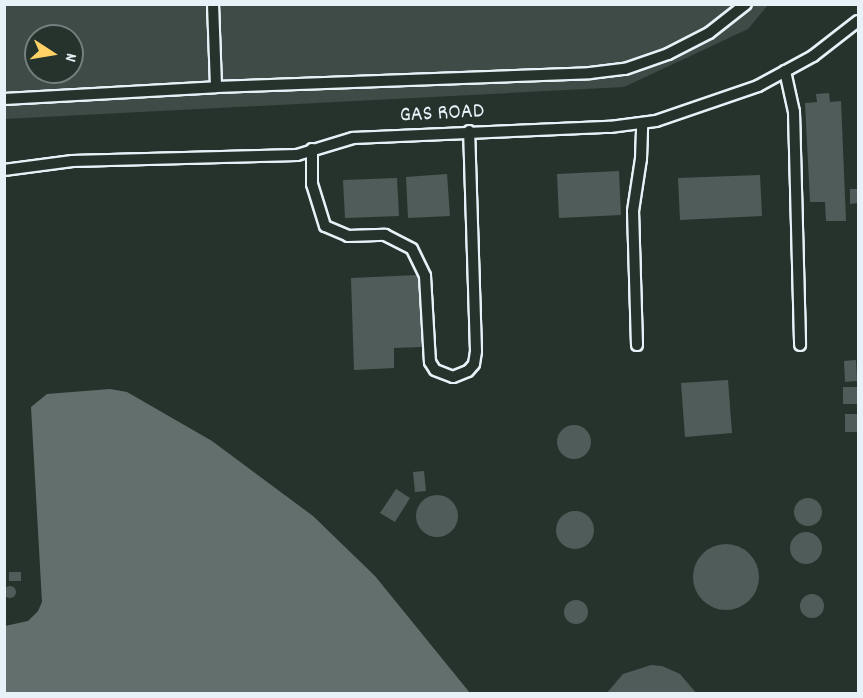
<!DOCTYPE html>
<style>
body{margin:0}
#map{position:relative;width:863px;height:698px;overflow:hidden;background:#26332d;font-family:Dekko,sans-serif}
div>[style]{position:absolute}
.green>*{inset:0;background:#3e4b47}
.water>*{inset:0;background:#636f6d}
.building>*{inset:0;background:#505c59}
.round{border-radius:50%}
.roads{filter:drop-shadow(2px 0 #e8f1f8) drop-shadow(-2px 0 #e8f1f8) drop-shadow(0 2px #e8f1f8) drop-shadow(0 -2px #e8f1f8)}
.lane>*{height:10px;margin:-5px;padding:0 5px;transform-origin:5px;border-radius:5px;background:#26332d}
span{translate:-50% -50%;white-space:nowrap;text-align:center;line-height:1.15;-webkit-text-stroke:4.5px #26332d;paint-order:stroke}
.street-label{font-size:22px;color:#e8f1f8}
.frame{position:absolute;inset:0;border:6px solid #e8f1f8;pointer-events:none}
.north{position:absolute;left:24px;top:24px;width:60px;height:60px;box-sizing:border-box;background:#26332d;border:2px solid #747f7e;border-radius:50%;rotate:102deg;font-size:16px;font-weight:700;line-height:24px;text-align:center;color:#e8f1f8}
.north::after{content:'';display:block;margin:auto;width:21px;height:27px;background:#ffd166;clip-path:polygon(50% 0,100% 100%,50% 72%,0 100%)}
</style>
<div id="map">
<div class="green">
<i style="clip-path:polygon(evenodd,5px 5px,768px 5px,748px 29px,624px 87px,5px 119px,5px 5px,36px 36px,72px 36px,72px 72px,36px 72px,36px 36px)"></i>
</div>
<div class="water">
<i style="clip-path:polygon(110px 389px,127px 392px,212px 441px,313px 516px,375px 576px,470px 693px,5px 693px,5px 626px,28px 621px,38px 611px,42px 602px,31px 407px,47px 394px)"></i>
</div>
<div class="building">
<i style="clip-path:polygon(829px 93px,830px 102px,841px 101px,846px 221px,826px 221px,825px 202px,810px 202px,805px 103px,817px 102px,816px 94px)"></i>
<i style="clip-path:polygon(619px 171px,621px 215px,559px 218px,557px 174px)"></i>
<i style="clip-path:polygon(447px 174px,450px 216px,408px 218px,406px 177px)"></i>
<i style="clip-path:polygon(760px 175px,762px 216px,680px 220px,678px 178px)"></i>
<i style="clip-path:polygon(397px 178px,399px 216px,345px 218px,343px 180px)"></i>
<i style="clip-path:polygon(850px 189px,858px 189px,858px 203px,850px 204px)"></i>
<i style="clip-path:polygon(418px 275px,422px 347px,394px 348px,394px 368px,354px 370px,351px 278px)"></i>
<i style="clip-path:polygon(856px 360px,857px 381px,845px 382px,844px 361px)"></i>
<i style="clip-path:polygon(728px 380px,732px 433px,685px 437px,681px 383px)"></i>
<i style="clip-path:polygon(843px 387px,858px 387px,858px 404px,843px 404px)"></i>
<i style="clip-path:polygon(845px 414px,858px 414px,858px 432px,845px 432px)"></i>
<i class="round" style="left:557px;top:425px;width:34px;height:34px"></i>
<i style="clip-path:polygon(424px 471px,426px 491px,415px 492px,413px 472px)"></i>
<i style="clip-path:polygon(396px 489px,410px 498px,395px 522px,380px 513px)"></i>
<i class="round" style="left:416px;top:495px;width:42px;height:42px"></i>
<i class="round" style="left:794px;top:498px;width:28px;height:28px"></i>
<i class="round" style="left:556px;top:511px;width:38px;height:38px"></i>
<i class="round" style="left:790px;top:532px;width:32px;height:32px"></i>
<i class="round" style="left:693px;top:544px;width:66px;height:66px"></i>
<i style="clip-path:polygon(9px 572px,21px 572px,21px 581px,9px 581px)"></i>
<i class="round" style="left:4px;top:586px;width:12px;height:12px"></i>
<i class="round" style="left:800px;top:594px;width:24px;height:24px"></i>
<i class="round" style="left:564px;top:600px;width:24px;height:24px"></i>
<i style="clip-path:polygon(651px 665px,662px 666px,680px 674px,697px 694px,606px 694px,623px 674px)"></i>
</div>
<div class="roads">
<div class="lane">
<i style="left:213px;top:4px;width:83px;rotate:87.9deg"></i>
<i style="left:785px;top:71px;width:42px;rotate:77.6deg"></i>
<i style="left:794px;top:112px;width:233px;rotate:88.5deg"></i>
<i style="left:4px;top:99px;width:212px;rotate:-3.2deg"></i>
<i style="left:216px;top:87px;width:374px;rotate:-2.1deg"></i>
<i style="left:590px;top:73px;width:35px;rotate:-7deg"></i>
<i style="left:625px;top:69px;width:46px;rotate:-19.2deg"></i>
<i style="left:668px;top:54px;width:46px;rotate:-27.1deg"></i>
<i style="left:709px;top:33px;width:47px;rotate:-38.1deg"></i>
<i style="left:312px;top:149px;width:35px;rotate:90deg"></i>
<i style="left:312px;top:184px;width:44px;rotate:72.8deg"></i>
<i style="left:325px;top:226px;width:25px;rotate:23deg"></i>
<i style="left:348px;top:236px;width:37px;rotate:-2deg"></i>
<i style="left:385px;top:235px;width:30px;rotate:27deg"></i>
<i style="left:412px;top:249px;width:30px;rotate:64deg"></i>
<i style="left:425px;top:276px;width:86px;rotate:86.7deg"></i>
<i style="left:430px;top:362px;width:9px;rotate:58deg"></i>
<i style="left:435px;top:370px;width:19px;rotate:21deg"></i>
<i style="left:453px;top:377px;width:16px;rotate:-22deg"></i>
<i style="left:468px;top:371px;width:9px;rotate:-49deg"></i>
<i style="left:474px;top:364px;width:13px;rotate:-81deg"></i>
<i style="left:476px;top:351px;width:220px;rotate:-91.8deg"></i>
<i style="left:4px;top:170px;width:69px;rotate:-7.5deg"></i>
<i style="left:72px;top:161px;width:225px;rotate:-1.5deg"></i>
<i style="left:297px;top:155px;width:59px;rotate:-16.9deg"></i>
<i style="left:353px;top:138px;width:257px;rotate:-2.5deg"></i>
<i style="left:610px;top:127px;width:46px;rotate:-7.4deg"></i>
<i style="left:656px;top:121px;width:108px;rotate:-18.9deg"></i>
<i style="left:758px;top:86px;width:63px;rotate:-28.6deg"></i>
<i style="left:813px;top:56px;width:57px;rotate:-37.9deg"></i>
<i style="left:637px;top:345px;width:134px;rotate:-91.7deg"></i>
<i style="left:633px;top:211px;width:53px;rotate:-81.3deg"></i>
<i style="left:641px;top:159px;width:36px;rotate:-88deg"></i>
</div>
</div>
<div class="street-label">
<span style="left:442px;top:114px;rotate:-3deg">GAS ROAD</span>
</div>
<div class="frame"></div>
<div class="north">N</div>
</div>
